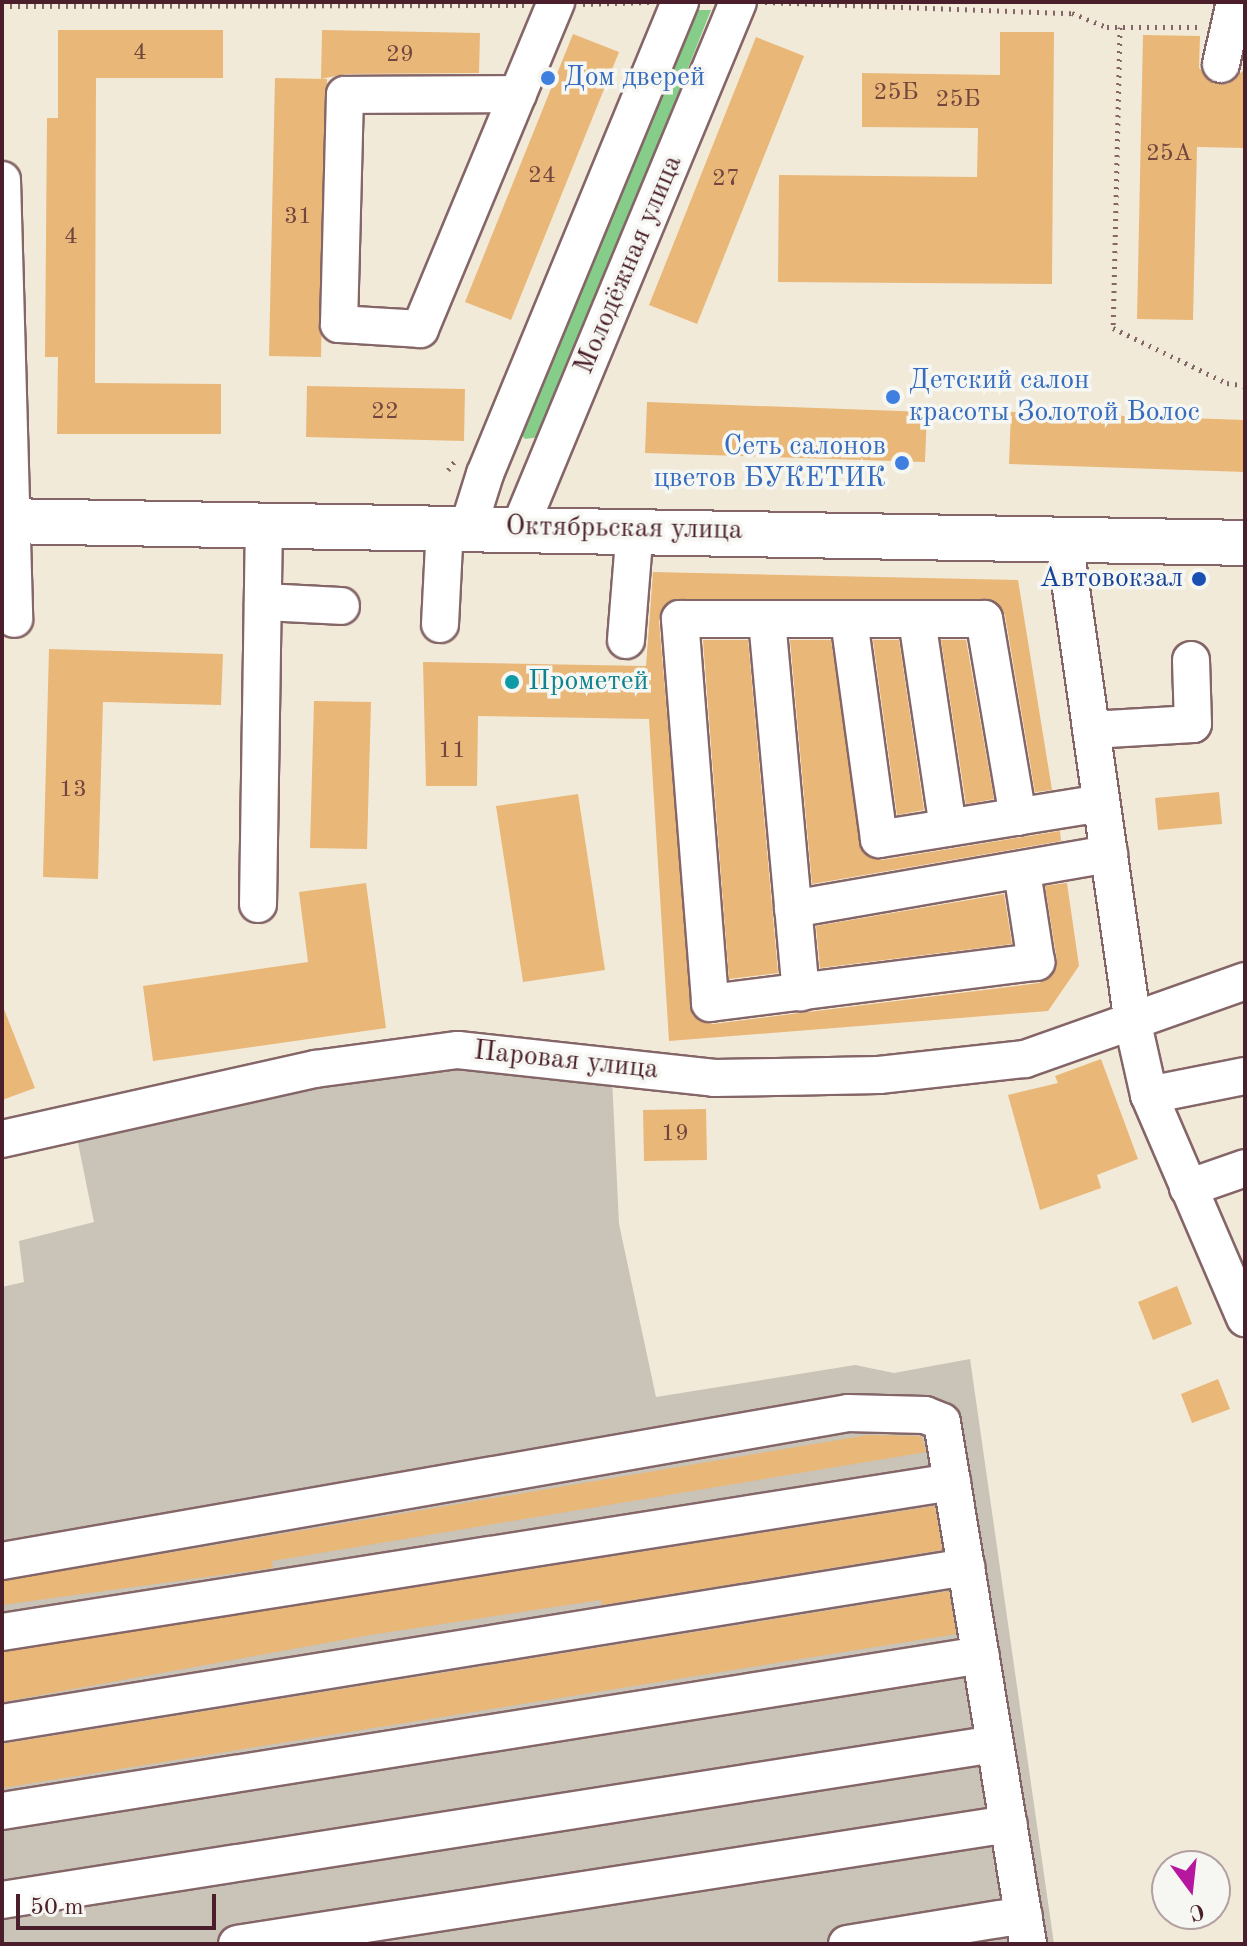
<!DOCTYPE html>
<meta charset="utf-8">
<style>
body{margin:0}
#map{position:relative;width:1247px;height:1946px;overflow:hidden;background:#f2ead8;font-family:"Old Standard TT",serif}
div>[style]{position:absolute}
.industrial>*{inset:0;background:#c9c3b8}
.green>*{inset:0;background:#86cd89}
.building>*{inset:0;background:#e9b778}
.path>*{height:5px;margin-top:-2.5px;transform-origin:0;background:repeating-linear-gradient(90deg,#856668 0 2px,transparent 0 8px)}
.roads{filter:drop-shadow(2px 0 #856668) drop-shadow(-2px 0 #856668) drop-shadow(0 2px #856668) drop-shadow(0 -2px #856668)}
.minor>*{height:36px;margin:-18px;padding:0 18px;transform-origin:18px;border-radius:18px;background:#fff}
.major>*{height:44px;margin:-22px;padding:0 22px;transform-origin:22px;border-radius:22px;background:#fff}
.dots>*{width:22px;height:22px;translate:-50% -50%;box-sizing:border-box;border:4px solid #f6f6f2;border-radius:50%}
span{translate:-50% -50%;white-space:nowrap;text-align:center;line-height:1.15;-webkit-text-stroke:7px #f6f6f2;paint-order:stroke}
.number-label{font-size:24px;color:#72453e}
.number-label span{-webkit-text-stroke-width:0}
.shop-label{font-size:28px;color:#366cbe}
.left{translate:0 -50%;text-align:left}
.right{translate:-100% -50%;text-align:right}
.street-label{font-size:28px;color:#4a1f2b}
.transit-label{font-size:28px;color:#164399}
.culture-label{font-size:28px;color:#0d838f}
.frame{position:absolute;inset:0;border:4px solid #4a1f2b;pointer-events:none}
.north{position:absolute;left:1151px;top:1850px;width:80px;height:80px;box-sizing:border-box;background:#f6f6f2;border:2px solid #b1a0a2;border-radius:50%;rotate:165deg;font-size:22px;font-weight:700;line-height:32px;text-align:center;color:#4a1f2b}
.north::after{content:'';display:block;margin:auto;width:28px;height:36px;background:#b5179e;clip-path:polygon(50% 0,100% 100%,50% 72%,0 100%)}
.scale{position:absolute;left:16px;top:1894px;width:200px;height:36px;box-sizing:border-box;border:4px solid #4a1f2b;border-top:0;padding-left:10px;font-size:24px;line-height:28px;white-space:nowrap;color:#4a1f2b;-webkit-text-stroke:6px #f6f6f2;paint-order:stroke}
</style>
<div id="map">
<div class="industrial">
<i style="clip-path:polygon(454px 1060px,612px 1078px,619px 1224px,656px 1397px,855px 1365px,894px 1373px,970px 1359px,1054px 1944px,2px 1944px,2px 1287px,24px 1282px,19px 1241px,94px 1222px,76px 1133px)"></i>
</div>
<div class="green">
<i style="clip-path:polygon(689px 10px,711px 10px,554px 407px,540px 437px,525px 439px,518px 431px)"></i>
</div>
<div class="building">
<i style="clip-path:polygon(58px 30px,223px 30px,223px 78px,96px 78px,95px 383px,221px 384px,221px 434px,57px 434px,58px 357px,45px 357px,47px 118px,58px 118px)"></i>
<i style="clip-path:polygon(322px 30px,480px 33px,479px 73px,345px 74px,321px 79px)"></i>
<i style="clip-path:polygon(1000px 32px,1054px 32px,1052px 284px,778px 282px,779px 175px,977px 177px,978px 128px,862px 127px,862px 73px,1000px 75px)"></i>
<i style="clip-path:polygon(573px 34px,619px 52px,511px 320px,465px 302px)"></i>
<i style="clip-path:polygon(1143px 35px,1200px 36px,1199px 68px,1216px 84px,1228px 84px,1245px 69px,1245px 148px,1197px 147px,1193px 320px,1137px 319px)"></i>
<i style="clip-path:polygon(756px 37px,804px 56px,697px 324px,649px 305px)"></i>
<i style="clip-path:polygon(275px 78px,327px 79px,321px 357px,269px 356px)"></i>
<i style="clip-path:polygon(307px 386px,465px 389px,464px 441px,306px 437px)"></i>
<i style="clip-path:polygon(647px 402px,927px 412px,925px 462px,645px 453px)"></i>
<i style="clip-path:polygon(1011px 412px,1245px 420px,1245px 472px,1009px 464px)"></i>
<i style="clip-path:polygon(653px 572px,1018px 580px,1052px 790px,1035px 792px,1005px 615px,993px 600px,668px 602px,659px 621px,693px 1016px,713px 1024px,1039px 983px,1049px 978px,1057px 960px,1045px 886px,1067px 883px,1079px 966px,1048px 1011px,669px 1041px,649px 719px,478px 716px,477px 786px,426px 786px,423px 662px,646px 666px)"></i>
<i style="clip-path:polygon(703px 640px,748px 640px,778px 973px,729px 979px)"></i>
<i style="clip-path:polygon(790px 640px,831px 640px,863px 853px,882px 860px,1060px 831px,1061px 841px,812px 884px)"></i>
<i style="clip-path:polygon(873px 640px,899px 640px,924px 810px,897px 815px)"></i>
<i style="clip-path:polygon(941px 640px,966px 640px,994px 799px,966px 804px)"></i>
<i style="clip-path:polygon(49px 649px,223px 654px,221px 705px,103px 702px,98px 879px,43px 877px)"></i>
<i style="clip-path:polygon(314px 701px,371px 702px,367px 849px,310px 848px)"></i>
<i style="clip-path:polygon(1219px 792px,1222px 824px,1158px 830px,1155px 798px)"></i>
<i style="clip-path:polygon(578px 794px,605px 970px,523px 982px,496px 806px)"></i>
<i style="clip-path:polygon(366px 883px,386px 1028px,153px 1061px,143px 986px,308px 962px,299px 892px)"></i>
<i style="clip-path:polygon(1004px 894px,1012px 944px,820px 968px,816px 926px)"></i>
<i style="clip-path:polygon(2px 1004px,35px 1088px,2px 1100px)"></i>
<i style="clip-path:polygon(1101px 1059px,1138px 1159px,1097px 1175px,1101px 1188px,1040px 1210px,1008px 1095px,1058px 1083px,1055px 1076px)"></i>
<i style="clip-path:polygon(706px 1109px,707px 1160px,644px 1161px,643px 1110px)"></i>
<i style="clip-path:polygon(1177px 1286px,1192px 1324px,1153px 1340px,1138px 1302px)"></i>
<i style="clip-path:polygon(1218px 1379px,1230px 1409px,1192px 1423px,1181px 1394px)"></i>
<i style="clip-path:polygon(868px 1435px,921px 1436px,926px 1452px,272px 1561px,273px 1568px,2px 1605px,2px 1581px)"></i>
<i style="clip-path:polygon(935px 1506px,942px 1550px,602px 1605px,601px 1600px,370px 1635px,2px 1702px,2px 1652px)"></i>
<i style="clip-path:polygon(949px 1591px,956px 1634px,2px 1788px,2px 1744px)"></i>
</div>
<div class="path">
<i style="left:765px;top:2px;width:307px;rotate:2.1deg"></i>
<i style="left:1072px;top:13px;width:38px;rotate:22deg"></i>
<i style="left:1107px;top:27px;width:93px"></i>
<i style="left:583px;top:4px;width:66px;rotate:-1.7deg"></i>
<i style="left:2px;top:6px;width:523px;rotate:-0.11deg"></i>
<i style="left:1120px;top:27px;width:301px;rotate:91.3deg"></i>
<i style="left:1113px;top:328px;width:127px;rotate:25.8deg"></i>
<i style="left:1227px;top:383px;width:18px;rotate:9deg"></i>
<i style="left:448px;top:470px;width:11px;rotate:-52deg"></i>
</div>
<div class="roads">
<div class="minor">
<i style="left:1221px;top:64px;width:64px;rotate:-77.3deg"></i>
<i style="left:518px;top:94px;width:173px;rotate:179.7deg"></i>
<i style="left:345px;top:95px;width:229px;rotate:91.5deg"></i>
<i style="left:339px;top:324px;width:81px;rotate:3.5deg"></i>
<i style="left:420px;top:329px;width:354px;rotate:-67.4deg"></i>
<i style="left:2px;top:180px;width:439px;rotate:88.4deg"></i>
<i style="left:469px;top:525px;width:53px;rotate:-72.6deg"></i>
<i style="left:485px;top:474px;width:511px;rotate:-67.55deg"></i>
<i style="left:520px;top:527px;width:568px;rotate:-67.45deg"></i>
<i style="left:1064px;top:539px;width:490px;rotate:81.9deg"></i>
<i style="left:1133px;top:1024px;width:73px;rotate:77.3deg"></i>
<i style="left:1149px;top:1095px;width:243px;rotate:66.7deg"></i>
<i style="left:263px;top:602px;width:78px;rotate:2.9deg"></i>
<i style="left:767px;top:620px;width:374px;rotate:84.8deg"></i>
<i style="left:849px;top:620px;width:221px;rotate:82.2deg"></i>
<i style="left:879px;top:839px;width:225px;rotate:-9.2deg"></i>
<i style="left:917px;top:620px;width:210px;rotate:81.5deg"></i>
<i style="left:440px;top:624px;width:98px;rotate:-87.1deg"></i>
<i style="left:626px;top:640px;width:111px;rotate:-85.4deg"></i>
<i style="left:1091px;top:730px;width:102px;rotate:-3.4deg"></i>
<i style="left:1193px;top:724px;width:64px;rotate:-91.8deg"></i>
<i style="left:1018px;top:817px;width:201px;rotate:-99.7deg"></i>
<i style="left:984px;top:619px;width:304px;rotate:180deg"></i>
<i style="left:680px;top:619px;width:385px;rotate:85.5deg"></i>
<i style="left:710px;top:1003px;width:329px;rotate:-7.2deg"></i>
<i style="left:1036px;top:962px;width:91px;rotate:-98.8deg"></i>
<i style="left:258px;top:904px;width:379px;rotate:-89.1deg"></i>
<i style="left:793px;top:909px;width:321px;rotate:-9.9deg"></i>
<i style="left:1149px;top:1095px;width:98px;rotate:-11.2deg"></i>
<i style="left:2px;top:1139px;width:321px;rotate:-12.6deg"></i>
<i style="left:315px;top:1069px;width:144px;rotate:-7.6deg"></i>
<i style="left:458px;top:1050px;width:258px;rotate:6.2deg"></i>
<i style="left:714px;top:1078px;width:165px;rotate:-1deg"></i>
<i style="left:879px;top:1075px;width:147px;rotate:-6.3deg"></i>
<i style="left:1025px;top:1059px;width:233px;rotate:-19.5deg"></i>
<i style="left:1188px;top:1188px;width:60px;rotate:-19.3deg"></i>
<i style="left:2px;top:1561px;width:859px;rotate:-9.92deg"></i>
<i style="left:848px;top:1413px;width:77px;rotate:1.5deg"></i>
<i style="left:925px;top:1415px;width:18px;rotate:22deg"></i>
<i style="left:942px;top:1422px;width:529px;rotate:80.64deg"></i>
<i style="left:2px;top:1632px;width:962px;rotate:-8.97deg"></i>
<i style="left:2px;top:1723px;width:977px;rotate:-9.19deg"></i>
<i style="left:2px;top:1811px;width:991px;rotate:-9.05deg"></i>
<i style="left:2px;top:1900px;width:1005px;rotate:-8.93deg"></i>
<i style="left:237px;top:1944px;width:781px;rotate:-8.84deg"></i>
<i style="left:847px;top:1944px;width:179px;rotate:-9.3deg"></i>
</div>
<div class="major">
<i style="left:2px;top:521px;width:1243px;rotate:1.01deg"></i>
</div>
</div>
<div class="dots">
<i style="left:548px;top:78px;background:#3f7fe0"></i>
<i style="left:893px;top:397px;background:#3f7fe0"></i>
<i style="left:902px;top:463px;background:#3f7fe0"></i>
<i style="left:1199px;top:579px;background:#1a4fb4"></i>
<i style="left:512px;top:682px;background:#0f9aa8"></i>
</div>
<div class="number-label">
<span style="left:140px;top:54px">4</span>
<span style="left:400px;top:56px">29</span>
<span style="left:896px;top:94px">25Б</span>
<span style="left:958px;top:101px">25Б</span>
<span style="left:1169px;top:155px">25А</span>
<span style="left:542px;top:177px">24</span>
<span style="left:726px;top:180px">27</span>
<span style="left:298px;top:218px">31</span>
<span style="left:71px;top:238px">4</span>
<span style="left:385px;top:413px">22</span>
<span style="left:452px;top:752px">11</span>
<span style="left:73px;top:791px">13</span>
<span style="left:675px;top:1135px">19</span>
</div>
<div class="shop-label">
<span class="left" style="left:564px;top:78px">Дом дверей</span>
<span class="left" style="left:909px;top:397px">Детский салон<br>красоты Золотой Волос</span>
<span class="right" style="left:886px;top:463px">Сеть салонов<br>цветов БУКЕТИК</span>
</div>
<div class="street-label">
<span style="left:629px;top:265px;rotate:-67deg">Молодёжная улица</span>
<span style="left:624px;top:529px;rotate:1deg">Октябрьская улица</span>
<span style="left:566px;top:1061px;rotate:6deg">Паровая улица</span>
</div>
<div class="transit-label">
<span class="right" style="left:1183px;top:579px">Автовокзал</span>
</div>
<div class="culture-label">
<span class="left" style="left:528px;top:682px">Прометей</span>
</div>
<div class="frame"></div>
<div class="north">С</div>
<div class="scale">50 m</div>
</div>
